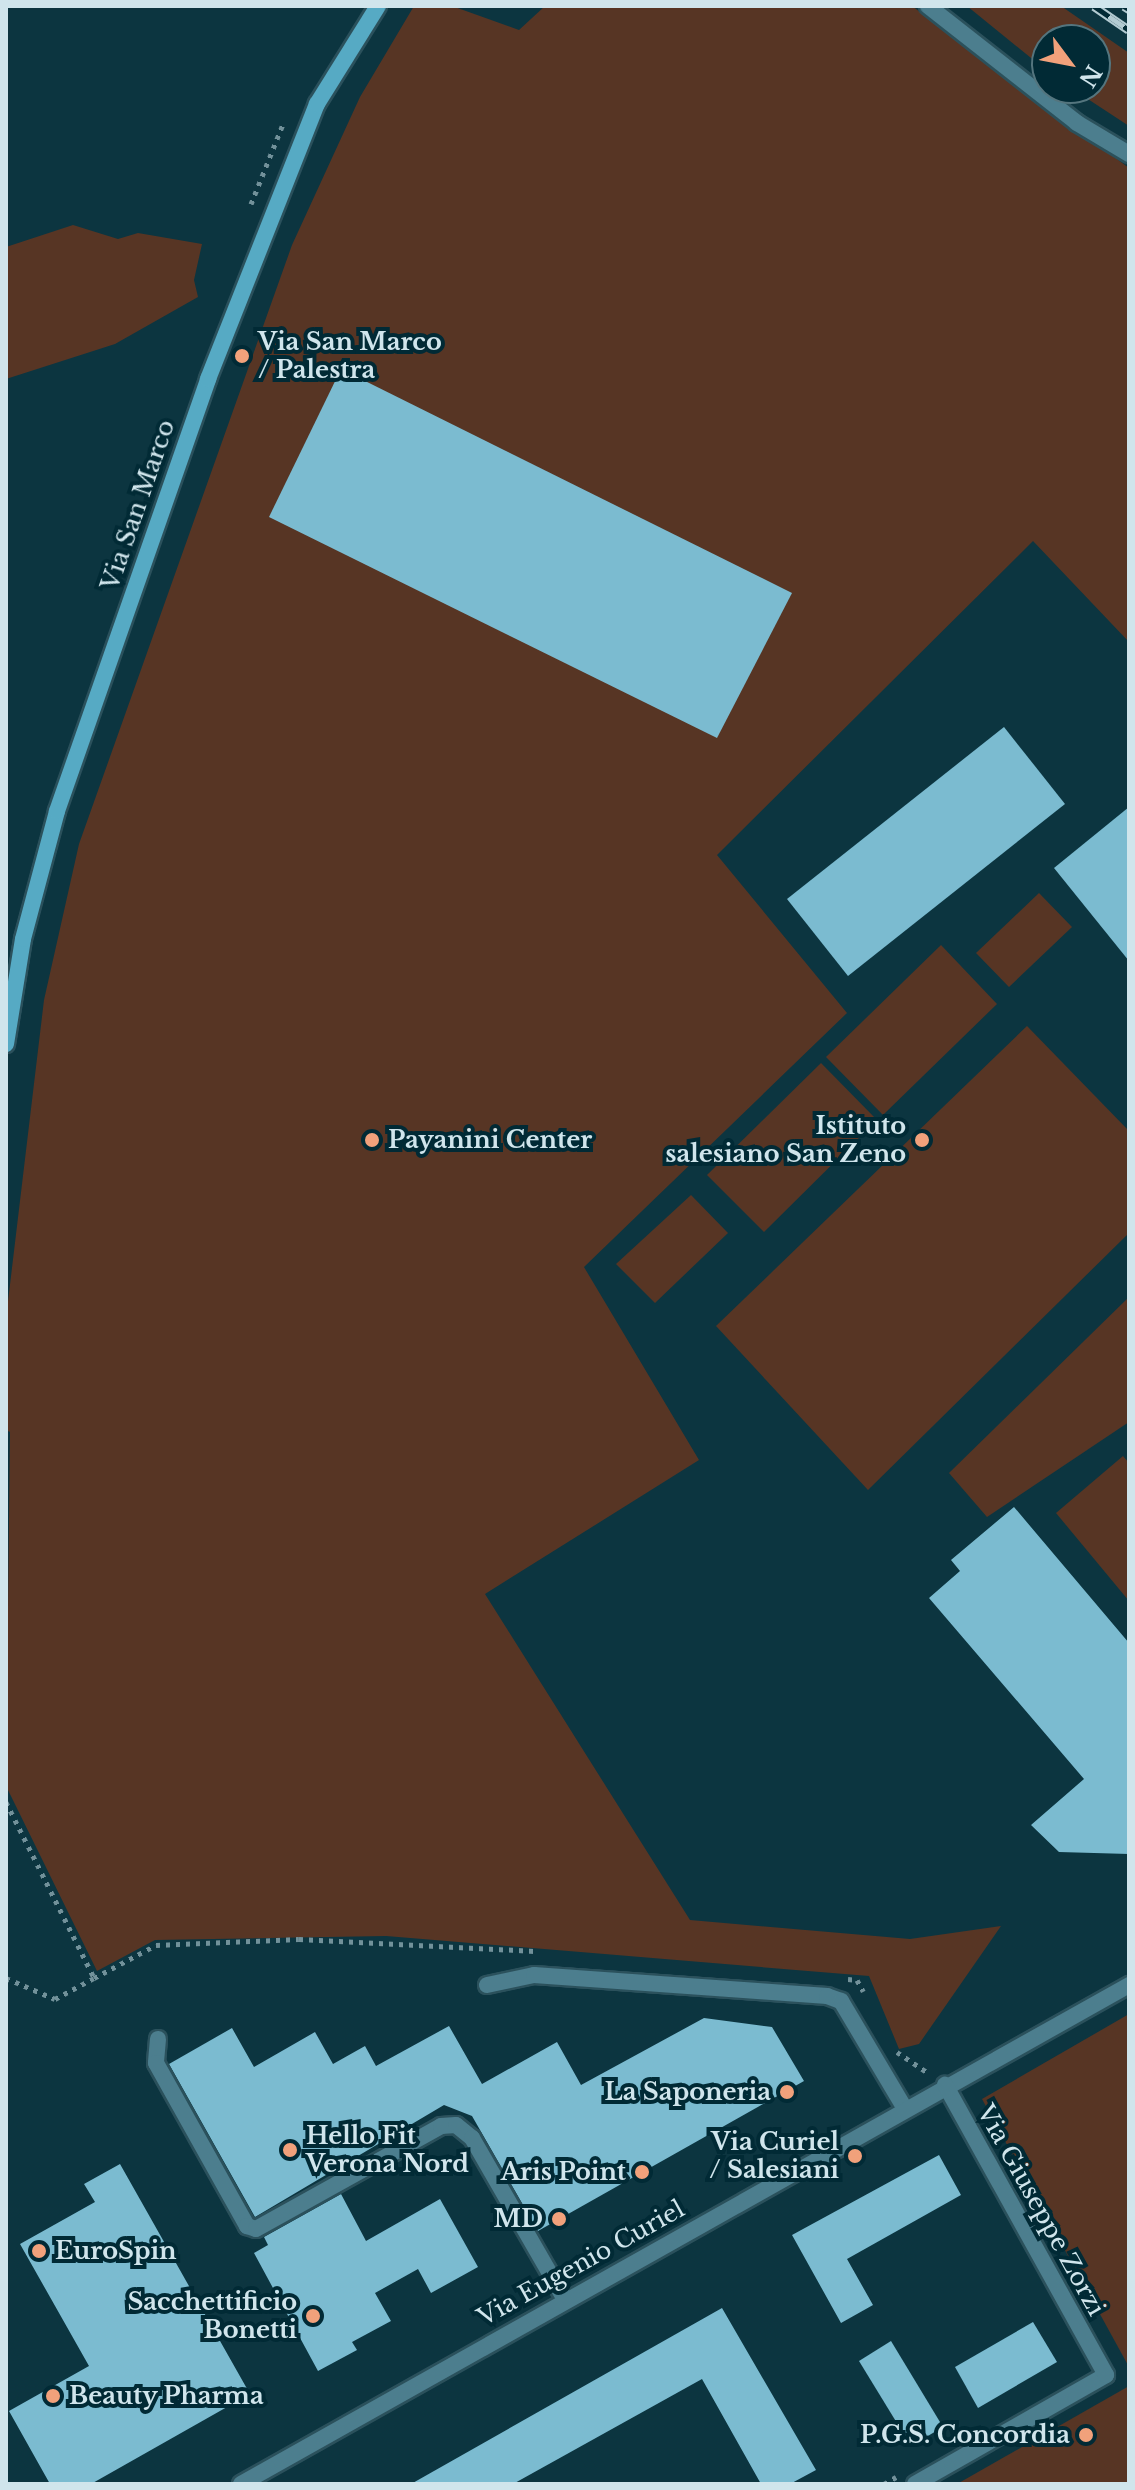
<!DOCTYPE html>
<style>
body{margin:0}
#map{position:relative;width:1135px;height:2490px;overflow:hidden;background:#0c3540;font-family:"Libre Baskerville",serif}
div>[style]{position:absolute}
.green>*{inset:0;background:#573524}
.building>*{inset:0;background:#7bbbd0}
.path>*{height:5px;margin-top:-2.5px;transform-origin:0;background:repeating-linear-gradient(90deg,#72919a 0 4px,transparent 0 10px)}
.roads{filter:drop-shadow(2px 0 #2b515c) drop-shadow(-2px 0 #2b515c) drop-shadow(0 2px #2b515c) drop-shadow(0 -2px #2b515c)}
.service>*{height:16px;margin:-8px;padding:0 8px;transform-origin:8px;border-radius:8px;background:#4c7e8e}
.minor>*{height:16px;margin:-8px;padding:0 8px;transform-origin:8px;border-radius:8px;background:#4c7e8e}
.secondary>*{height:16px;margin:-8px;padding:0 8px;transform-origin:8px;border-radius:8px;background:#56aac4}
.rail>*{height:9px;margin-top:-4.5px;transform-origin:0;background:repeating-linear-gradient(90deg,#012a35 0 18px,#b3cbd2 0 36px);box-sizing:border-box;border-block:2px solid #b3cbd2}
.dots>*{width:22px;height:22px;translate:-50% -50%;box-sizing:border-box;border:4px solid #012a35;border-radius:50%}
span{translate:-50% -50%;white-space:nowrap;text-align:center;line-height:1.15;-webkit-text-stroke:8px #012a35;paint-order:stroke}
.poi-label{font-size:24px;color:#d0e5ec;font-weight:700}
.left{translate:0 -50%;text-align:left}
.right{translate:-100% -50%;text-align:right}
.street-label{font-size:24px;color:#d0e5ec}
.frame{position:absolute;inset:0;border:8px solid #d0e5ec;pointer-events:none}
.north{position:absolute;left:1031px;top:24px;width:80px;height:80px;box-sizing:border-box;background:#012a35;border:2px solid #54757e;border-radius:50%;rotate:122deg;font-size:22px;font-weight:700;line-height:32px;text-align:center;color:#d0e5ec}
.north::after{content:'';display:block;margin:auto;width:28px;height:36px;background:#f1a17b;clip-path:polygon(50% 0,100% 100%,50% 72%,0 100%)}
</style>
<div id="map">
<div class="green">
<i style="clip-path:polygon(414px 6px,452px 6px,519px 30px,545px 6px,912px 6px,1129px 168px,1129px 642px,1033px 541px,717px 855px,847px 1013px,584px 1267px,699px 1460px,485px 1594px,690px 1920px,910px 1939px,1001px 1926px,919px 2044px,899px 2049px,869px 1976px,386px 1936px,155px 1940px,97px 1971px,6px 1786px,10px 1432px,6px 1430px,6px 1318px,44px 1000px,79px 844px,292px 245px,360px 97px)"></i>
<i style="clip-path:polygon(967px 6px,1061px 6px,1129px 53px,1129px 126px,1071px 88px,1095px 88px,1095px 40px,1047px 40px,1047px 71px)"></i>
<i style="clip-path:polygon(73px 225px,118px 239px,138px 233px,202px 244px,194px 280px,198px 297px,115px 344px,6px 379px,6px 247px)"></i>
<i style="clip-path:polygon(1039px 893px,1072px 927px,1009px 987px,976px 953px)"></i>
<i style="clip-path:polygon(941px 945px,997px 1004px,883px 1115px,826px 1057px)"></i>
<i style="clip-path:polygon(1027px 1026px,1129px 1131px,1129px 1233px,868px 1490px,716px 1326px)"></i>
<i style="clip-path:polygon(821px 1063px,877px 1120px,764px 1232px,707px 1175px)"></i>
<i style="clip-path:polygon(691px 1195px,728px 1233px,655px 1303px,616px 1264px)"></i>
<i style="clip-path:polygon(1129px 1297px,1129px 1422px,987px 1517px,949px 1473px)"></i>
<i style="clip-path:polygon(1123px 1456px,1129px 1463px,1129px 1601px,1056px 1513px)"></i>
<i style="clip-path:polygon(1129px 2014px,1129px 2367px,982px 2099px)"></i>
<i style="clip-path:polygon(1129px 2386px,1129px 2484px,957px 2484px)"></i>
</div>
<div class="building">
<i style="clip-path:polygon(341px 369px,792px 593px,717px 738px,269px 517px)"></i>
<i style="clip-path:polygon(1004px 727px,1065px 804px,848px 976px,787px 899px)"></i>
<i style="clip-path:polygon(1129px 807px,1129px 961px,1054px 868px)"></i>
<i style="clip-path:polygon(1014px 1507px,1129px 1643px,1129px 1854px,1059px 1852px,1031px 1825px,1084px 1779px,929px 1598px,960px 1571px,951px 1560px)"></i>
<i style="clip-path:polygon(704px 2018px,772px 2027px,804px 2081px,538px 2231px,472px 2116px,444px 2105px,255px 2217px,169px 2064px,232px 2028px,254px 2067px,315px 2032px,333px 2064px,365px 2046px,376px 2066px,449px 2026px,482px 2084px,557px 2042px,581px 2085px)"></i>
<i style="clip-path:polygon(939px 2155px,961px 2195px,847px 2259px,873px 2305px,841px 2323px,792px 2235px)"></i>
<i style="clip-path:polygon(120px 2164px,250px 2394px,91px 2484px,50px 2484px,9px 2411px,89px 2366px,20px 2244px,95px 2202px,84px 2184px)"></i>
<i style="clip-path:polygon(341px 2194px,366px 2241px,440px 2199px,478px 2267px,431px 2293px,418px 2269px,375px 2293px,391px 2321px,352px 2342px,357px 2350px,318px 2371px,254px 2253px,268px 2245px,264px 2237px)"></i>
<i style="clip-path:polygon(722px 2308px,816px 2470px,790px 2484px,761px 2484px,702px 2379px,513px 2484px,411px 2484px)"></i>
<i style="clip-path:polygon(1033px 2322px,1057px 2362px,978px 2408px,955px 2367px)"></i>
<i style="clip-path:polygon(891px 2341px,943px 2427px,911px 2446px,859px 2361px)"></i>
</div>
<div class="path">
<i style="left:251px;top:204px;width:86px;rotate:-68.2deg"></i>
<i style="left:6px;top:1802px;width:197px;rotate:63.4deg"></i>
<i style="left:94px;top:1978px;width:70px;rotate:-28deg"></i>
<i style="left:156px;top:1945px;width:143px;rotate:-2.4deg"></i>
<i style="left:299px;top:1939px;width:240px;rotate:2.9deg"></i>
<i style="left:6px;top:1978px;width:53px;rotate:23.2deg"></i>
<i style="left:55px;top:1999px;width:44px;rotate:-28.3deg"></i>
<i style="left:848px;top:1979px;width:9px;rotate:6deg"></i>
<i style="left:857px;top:1980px;width:13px;rotate:61deg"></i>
<i style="left:897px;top:2052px;width:37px;rotate:34deg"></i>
<i style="left:884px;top:2484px;width:14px;rotate:-30deg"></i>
</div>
<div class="roads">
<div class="service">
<i style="left:487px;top:1985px;width:48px;rotate:-12deg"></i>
<i style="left:534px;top:1975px;width:294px;rotate:4.1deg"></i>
<i style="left:827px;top:1996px;width:15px;rotate:20deg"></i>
<i style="left:841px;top:2001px;width:123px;rotate:59.3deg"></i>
<i style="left:158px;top:2039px;width:24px;rotate:95deg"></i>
<i style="left:156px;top:2063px;width:187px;rotate:60.8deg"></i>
<i style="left:247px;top:2226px;width:9px;rotate:18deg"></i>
<i style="left:256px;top:2229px;width:212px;rotate:-29.1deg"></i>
<i style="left:441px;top:2126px;width:15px;rotate:-4deg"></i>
<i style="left:456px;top:2125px;width:21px;rotate:39deg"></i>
<i style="left:472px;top:2138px;width:185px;rotate:60.1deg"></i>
</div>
<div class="minor">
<i style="left:928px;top:6px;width:189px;rotate:38.1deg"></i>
<i style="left:1077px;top:123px;width:61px;rotate:30.8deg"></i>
<i style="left:241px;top:2484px;width:1019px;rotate:-29.33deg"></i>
<i style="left:915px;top:2484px;width:220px;rotate:-29.7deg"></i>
<i style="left:1106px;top:2375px;width:332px;rotate:-119deg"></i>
</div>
<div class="secondary">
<i style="left:6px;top:1044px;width:106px;rotate:-80.8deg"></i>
<i style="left:23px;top:939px;width:132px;rotate:-75.1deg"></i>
<i style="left:57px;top:811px;width:458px;rotate:-70.7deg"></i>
<i style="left:208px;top:379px;width:296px;rotate:-68.4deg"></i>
<i style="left:317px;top:104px;width:115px;rotate:-58.1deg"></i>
</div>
</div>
<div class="rail">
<i style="left:1094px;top:6px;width:42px;rotate:34.4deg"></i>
<i style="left:1124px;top:6px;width:6px;rotate:31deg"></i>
</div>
<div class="dots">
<i style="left:242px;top:356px;background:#f1a17b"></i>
<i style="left:372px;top:1140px;background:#f1a17b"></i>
<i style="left:922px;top:1140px;background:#f1a17b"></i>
<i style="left:787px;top:2092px;background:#f1a17b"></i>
<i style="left:290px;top:2150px;background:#f1a17b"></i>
<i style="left:855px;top:2156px;background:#f1a17b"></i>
<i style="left:642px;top:2172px;background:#f1a17b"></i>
<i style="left:559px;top:2219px;background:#f1a17b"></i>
<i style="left:39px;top:2251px;background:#f1a17b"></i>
<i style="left:313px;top:2316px;background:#f1a17b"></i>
<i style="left:53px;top:2396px;background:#f1a17b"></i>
<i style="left:1086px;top:2435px;background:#f1a17b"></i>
</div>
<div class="poi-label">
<span class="left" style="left:258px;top:356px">Via San Marco<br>/ Palestra</span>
<span class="right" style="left:906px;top:1140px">Istituto<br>salesiano San Zeno</span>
<span class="left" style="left:388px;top:1140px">Payanini Center</span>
<span class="right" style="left:771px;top:2092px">La Saponeria</span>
<span class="left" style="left:306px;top:2150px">Hello Fit<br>Verona Nord</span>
<span class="right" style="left:839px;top:2156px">Via Curiel<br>/ Salesiani</span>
<span class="right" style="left:626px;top:2172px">Aris Point</span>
<span class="right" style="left:543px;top:2219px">MD</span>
<span class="left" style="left:55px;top:2251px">EuroSpin</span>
<span class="right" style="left:297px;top:2316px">Sacchettificio<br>Bonetti</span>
<span class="left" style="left:69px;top:2396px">Beauty Pharma</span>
<span class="right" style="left:1070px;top:2435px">P.G.S. Concordia</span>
</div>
<div class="street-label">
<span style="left:138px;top:505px;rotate:-71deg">Via San Marco</span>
<span style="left:1041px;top:2210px;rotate:61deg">Via Giuseppe Zorzi</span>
<span style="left:581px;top:2263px;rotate:-29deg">Via Eugenio Curiel</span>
</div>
<div class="frame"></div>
<div class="north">N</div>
</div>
